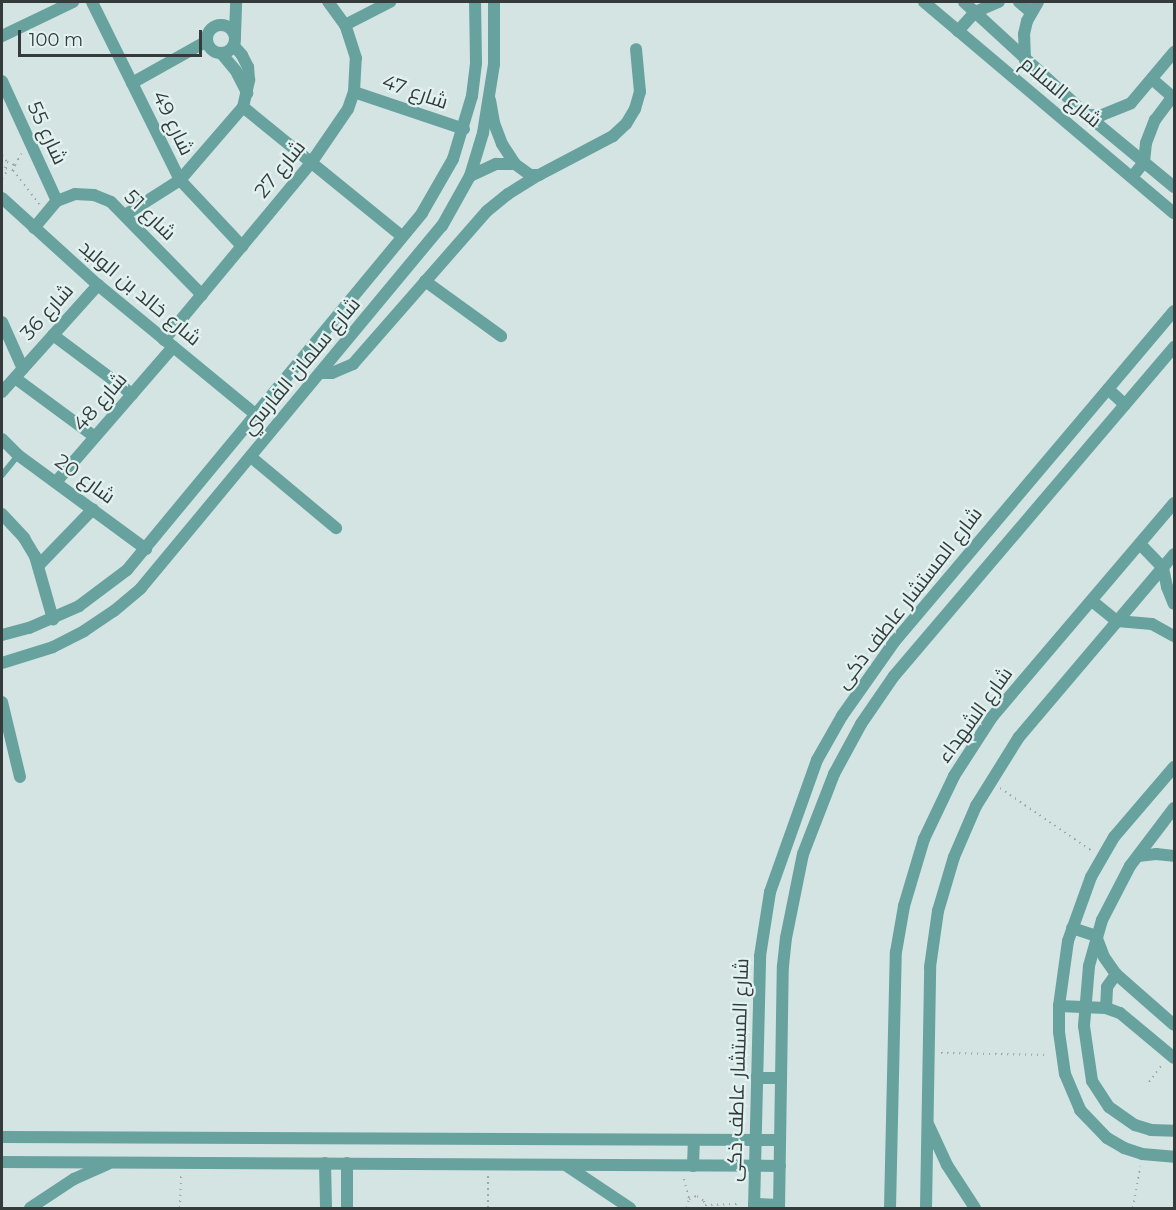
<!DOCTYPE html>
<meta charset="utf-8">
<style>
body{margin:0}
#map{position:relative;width:1176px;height:1210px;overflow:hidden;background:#d4e4e3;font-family:Montserrat,Cairo,sans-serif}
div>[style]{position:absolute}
.path>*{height:2px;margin-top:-1px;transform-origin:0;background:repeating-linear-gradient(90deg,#9ca8a7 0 1.5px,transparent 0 6px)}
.service>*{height:6px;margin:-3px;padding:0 3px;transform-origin:3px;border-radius:3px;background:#67a29f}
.minor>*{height:12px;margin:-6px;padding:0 6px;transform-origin:6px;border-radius:6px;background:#67a29f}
.minor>.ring{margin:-6px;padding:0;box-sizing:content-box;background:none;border:12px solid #67a29f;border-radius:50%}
.tertiary>*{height:12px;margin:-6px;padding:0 6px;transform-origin:6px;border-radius:6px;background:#67a29f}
span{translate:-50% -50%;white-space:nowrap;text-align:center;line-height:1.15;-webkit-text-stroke:4.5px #e1f2f0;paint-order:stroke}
.street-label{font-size:20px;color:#343b3a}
.frame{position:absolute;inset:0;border:3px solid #343b3a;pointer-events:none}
.scale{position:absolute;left:18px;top:30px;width:184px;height:27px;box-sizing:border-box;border:3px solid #343b3a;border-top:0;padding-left:8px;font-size:18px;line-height:21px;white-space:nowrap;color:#343b3a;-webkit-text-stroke:4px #e1f2f0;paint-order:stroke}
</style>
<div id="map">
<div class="path">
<i style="left:2px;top:155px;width:9px;rotate:54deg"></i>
<i style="left:15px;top:165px;width:13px;rotate:-61deg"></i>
<i style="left:13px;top:170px;width:8px;rotate:-166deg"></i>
<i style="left:5px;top:168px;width:6px;rotate:-72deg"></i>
<i style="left:7px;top:162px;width:9px;rotate:21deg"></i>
<i style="left:15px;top:165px;width:5px;rotate:112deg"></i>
<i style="left:13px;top:170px;width:44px;rotate:52.4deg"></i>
<i style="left:2px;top:179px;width:9px;rotate:-58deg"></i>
<i style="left:1000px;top:788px;width:112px;rotate:34.4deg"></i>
<i style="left:941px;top:1053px;width:108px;rotate:1.1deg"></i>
<i style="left:1149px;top:1082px;width:21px;rotate:-53deg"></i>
<i style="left:684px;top:1179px;width:21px;rotate:76deg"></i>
<i style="left:705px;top:1205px;width:36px;rotate:-2deg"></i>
<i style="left:180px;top:1208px;width:33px;rotate:-88deg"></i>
<i style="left:488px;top:1208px;width:32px;rotate:-90deg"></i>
<i style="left:687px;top:1208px;width:9px;rotate:-77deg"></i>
<i style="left:689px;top:1199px;width:9px;rotate:-21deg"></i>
<i style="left:697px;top:1196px;width:9px;rotate:36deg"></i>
<i style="left:704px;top:1201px;width:7px;rotate:82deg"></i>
<i style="left:1133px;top:1208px;width:42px;rotate:-80.3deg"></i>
</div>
<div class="service">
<i style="left:2px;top:475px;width:26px;rotate:-51deg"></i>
</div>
<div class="minor">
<i style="left:92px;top:2px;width:199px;rotate:63.7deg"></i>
<i style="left:180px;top:180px;width:91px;rotate:46.8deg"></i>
<i style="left:924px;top:2px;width:327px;rotate:40.2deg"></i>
<i style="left:964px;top:2px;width:167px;rotate:42.6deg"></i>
<i style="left:1087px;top:115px;width:113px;rotate:39.6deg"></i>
<i style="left:1019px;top:2px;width:16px;rotate:40deg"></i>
<i style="left:345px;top:25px;width:51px;rotate:-27.1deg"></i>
<i class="ring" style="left:207px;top:25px;width:16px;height:16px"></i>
<i style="left:958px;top:31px;width:25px;rotate:-48deg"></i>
<i style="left:975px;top:12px;width:26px;rotate:-23deg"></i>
<i style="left:235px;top:35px;width:33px;rotate:-88deg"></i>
<i style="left:2px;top:36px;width:79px;rotate:-25.6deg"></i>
<i style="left:221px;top:53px;width:23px;rotate:50deg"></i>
<i style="left:236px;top:71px;width:25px;rotate:63deg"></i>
<i style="left:1025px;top:60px;width:26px;rotate:-92deg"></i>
<i style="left:1024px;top:34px;width:13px;rotate:-77deg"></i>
<i style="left:1027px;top:21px;width:22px;rotate:-60deg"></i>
<i style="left:1152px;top:79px;width:28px;rotate:41deg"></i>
<i style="left:2px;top:81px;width:132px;rotate:65.4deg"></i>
<i style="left:132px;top:83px;width:86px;rotate:-29.2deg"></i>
<i style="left:354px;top:92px;width:116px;rotate:18.6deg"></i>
<i style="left:490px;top:100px;width:23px;rotate:80deg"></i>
<i style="left:494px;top:123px;width:22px;rotate:69deg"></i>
<i style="left:502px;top:144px;width:24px;rotate:57deg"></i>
<i style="left:515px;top:164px;width:19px;rotate:36deg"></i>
<i style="left:530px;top:175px;width:9px"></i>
<i style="left:539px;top:175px;width:84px;rotate:-27.8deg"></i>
<i style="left:613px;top:136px;width:18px;rotate:-43deg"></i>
<i style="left:626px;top:124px;width:17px;rotate:-59deg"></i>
<i style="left:635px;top:109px;width:18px;rotate:-74deg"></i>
<i style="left:640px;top:92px;width:43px;rotate:-95.3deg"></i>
<i style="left:243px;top:107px;width:205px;rotate:39.1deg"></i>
<i style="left:1087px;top:115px;width:15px"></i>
<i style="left:1102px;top:115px;width:31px;rotate:-22deg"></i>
<i style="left:1131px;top:103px;width:67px;rotate:-49.9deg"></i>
<i style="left:470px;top:176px;width:29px;rotate:-25deg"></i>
<i style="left:496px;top:164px;width:19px"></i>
<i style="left:1132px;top:177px;width:19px;rotate:-51deg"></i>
<i style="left:1144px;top:162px;width:19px;rotate:-84deg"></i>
<i style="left:1146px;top:143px;width:25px;rotate:-69deg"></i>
<i style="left:1155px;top:120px;width:31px;rotate:-53deg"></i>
<i style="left:2px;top:198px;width:130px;rotate:42.2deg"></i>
<i style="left:98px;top:285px;width:205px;rotate:39.4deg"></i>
<i style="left:125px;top:215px;width:65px;rotate:-32.5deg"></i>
<i style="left:180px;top:180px;width:96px;rotate:-49.2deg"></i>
<i style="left:243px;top:107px;width:28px;rotate:-77deg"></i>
<i style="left:249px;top:80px;width:13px;rotate:-94deg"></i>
<i style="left:248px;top:67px;width:13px;rotate:-117deg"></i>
<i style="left:242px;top:55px;width:12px;rotate:-132deg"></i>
<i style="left:34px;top:228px;width:35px;rotate:-50deg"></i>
<i style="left:57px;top:201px;width:19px;rotate:-21deg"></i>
<i style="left:75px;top:194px;width:19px;rotate:3deg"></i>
<i style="left:94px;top:195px;width:18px;rotate:22deg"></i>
<i style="left:111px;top:202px;width:130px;rotate:45.6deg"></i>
<i style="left:425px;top:281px;width:94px;rotate:35.9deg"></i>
<i style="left:2px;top:322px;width:51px;rotate:65.9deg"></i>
<i style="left:53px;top:335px;width:99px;rotate:36.8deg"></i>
<i style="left:164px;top:340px;width:230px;rotate:-50.3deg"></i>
<i style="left:311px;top:163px;width:65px;rotate:-55.6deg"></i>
<i style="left:348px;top:109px;width:18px;rotate:-71deg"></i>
<i style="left:354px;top:92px;width:34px;rotate:-87deg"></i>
<i style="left:356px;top:58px;width:35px;rotate:-108deg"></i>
<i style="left:345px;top:25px;width:29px;rotate:-126deg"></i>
<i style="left:320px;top:373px;width:12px"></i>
<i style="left:332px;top:373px;width:23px;rotate:-23deg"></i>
<i style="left:353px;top:364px;width:203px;rotate:-48.8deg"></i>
<i style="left:487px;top:211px;width:27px;rotate:-39deg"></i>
<i style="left:508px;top:194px;width:36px;rotate:-32deg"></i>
<i style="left:15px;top:378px;width:99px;rotate:36.4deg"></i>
<i style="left:2px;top:392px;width:144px;rotate:-48.1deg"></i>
<i style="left:2px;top:439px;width:23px;rotate:45deg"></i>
<i style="left:18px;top:455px;width:159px;rotate:36.3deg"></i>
<i style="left:251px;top:457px;width:111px;rotate:39.9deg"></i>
<i style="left:56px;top:482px;width:179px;rotate:-49.1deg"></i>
<i style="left:2px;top:514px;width:33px;rotate:47deg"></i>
<i style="left:24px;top:538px;width:21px;rotate:59deg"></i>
<i style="left:35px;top:556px;width:66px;rotate:74.1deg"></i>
<i style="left:1140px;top:544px;width:33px;rotate:46deg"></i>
<i style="left:1163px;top:568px;width:19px;rotate:78deg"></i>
<i style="left:1167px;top:587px;width:18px;rotate:68deg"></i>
<i style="left:38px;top:566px;width:79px;rotate:-46deg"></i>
<i style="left:1092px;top:601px;width:32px;rotate:39deg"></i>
<i style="left:1117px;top:621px;width:35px;rotate:5deg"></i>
<i style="left:1152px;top:624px;width:25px;rotate:29deg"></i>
<i style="left:2px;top:702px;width:77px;rotate:76.5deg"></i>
<i style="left:1174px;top:767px;width:92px;rotate:130.6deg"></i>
<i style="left:1114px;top:837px;width:46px;rotate:119.9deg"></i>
<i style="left:1091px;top:877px;width:68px;rotate:109.8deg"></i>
<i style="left:1068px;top:941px;width:66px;rotate:97.9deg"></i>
<i style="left:1059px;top:1006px;width:26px;rotate:90deg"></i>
<i style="left:1059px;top:1032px;width:42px;rotate:81.9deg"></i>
<i style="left:1065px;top:1074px;width:39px;rotate:67deg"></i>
<i style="left:1080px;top:1110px;width:39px;rotate:46deg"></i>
<i style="left:1107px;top:1138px;width:20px;rotate:30deg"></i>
<i style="left:1124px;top:1148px;width:19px;rotate:18deg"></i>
<i style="left:1142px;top:1154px;width:32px;rotate:5deg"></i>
<i style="left:1174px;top:808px;width:73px;rotate:127.2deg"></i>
<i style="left:1130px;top:866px;width:61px;rotate:117.4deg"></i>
<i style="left:1102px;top:920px;width:48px;rotate:105.8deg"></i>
<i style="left:1089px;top:966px;width:60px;rotate:94.8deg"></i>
<i style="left:1084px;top:1026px;width:56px;rotate:81.7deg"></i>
<i style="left:1092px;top:1081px;width:31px;rotate:57deg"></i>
<i style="left:1109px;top:1107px;width:32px;rotate:35deg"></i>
<i style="left:1135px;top:1125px;width:17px;rotate:17deg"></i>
<i style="left:1151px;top:1130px;width:23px;rotate:2deg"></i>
<i style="left:1138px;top:856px;width:18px;rotate:-6deg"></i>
<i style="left:1156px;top:854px;width:18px;rotate:6deg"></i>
<i style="left:1072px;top:928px;width:25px;rotate:18deg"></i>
<i style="left:1096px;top:936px;width:22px;rotate:69deg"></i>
<i style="left:1104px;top:957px;width:21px;rotate:55deg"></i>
<i style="left:1116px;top:974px;width:77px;rotate:41.3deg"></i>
<i style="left:1059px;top:1006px;width:47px;rotate:2.4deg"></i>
<i style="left:1106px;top:1008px;width:15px;rotate:20deg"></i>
<i style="left:1120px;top:1013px;width:70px;rotate:39.8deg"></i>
<i style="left:1106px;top:1008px;width:21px;rotate:-87deg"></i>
<i style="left:1107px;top:987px;width:16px;rotate:-55deg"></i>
<i style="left:929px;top:1126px;width:43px;rotate:65.2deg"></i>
<i style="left:947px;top:1165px;width:51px;rotate:56.9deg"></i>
<i style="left:325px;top:1163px;width:45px;rotate:88.7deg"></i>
<i style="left:567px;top:1166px;width:76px;rotate:33.7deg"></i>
<i style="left:30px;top:1208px;width:53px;rotate:-33.4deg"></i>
<i style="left:74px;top:1179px;width:37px;rotate:-24deg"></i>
<i style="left:347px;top:1208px;width:45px;rotate:-90deg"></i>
<i style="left:890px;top:1208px;width:256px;rotate:-88.7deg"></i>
<i style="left:896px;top:952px;width:47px;rotate:-80.1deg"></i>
<i style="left:904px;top:906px;width:70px;rotate:-73.4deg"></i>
<i style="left:924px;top:839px;width:70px;rotate:-64.5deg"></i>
<i style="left:954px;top:776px;width:70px;rotate:-57.2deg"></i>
<i style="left:992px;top:717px;width:281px;rotate:-49.6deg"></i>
<i style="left:926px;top:1208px;width:241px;rotate:-89deg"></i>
<i style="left:930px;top:967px;width:57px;rotate:-81.9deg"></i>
<i style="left:938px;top:911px;width:56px;rotate:-73.5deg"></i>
<i style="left:954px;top:857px;width:56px;rotate:-66.7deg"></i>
<i style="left:976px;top:806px;width:81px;rotate:-58.1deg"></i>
<i style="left:1019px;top:737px;width:240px;rotate:-49.7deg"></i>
</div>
<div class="tertiary">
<i style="left:1108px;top:389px;width:23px;rotate:43deg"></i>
<i style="left:2px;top:635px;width:28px;rotate:-15deg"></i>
<i style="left:29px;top:628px;width:55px;rotate:-23.7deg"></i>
<i style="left:79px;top:606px;width:60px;rotate:-36.9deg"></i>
<i style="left:127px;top:570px;width:463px;rotate:-50.4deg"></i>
<i style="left:422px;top:213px;width:62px;rotate:-60.1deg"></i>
<i style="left:453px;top:159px;width:66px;rotate:-73.2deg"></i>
<i style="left:472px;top:96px;width:33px;rotate:-83deg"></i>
<i style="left:476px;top:63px;width:61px;rotate:-90.9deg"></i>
<i style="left:2px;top:663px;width:53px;rotate:-17.4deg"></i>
<i style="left:53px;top:647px;width:35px;rotate:-27deg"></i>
<i style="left:84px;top:631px;width:36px;rotate:-34deg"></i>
<i style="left:114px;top:611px;width:35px;rotate:-40deg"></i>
<i style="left:141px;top:588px;width:471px;rotate:-50.3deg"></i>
<i style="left:442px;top:226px;width:57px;rotate:-60.8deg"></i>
<i style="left:470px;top:176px;width:45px;rotate:-73.2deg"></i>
<i style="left:483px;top:133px;width:70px;rotate:-80.9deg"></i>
<i style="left:494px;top:64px;width:62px;rotate:-90deg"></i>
<i style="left:756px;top:1078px;width:25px"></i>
<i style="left:2px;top:1137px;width:778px;rotate:0.22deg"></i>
<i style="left:2px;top:1162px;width:778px;rotate:0.29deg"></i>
<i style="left:693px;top:1166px;width:26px;rotate:-88deg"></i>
<i style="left:754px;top:1204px;width:25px;rotate:2deg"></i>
<i style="left:754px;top:1208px;width:252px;rotate:-88.6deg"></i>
<i style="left:760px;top:956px;width:65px;rotate:-81.1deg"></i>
<i style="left:770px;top:892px;width:140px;rotate:-70.4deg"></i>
<i style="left:817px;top:760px;width:51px;rotate:-60.4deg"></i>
<i style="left:842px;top:716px;width:92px;rotate:-54.8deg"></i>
<i style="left:895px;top:641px;width:432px;rotate:-49.8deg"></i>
<i style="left:779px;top:1208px;width:242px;rotate:-89.1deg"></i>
<i style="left:783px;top:966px;width:28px;rotate:-84deg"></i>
<i style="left:786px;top:938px;width:86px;rotate:-78.6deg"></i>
<i style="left:803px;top:854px;width:86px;rotate:-68.8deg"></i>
<i style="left:834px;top:774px;width:57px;rotate:-61.6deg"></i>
<i style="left:861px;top:724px;width:58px;rotate:-55.5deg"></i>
<i style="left:894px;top:676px;width:432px;rotate:-49.6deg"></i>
</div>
<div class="street-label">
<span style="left:415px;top:92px;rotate:19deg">شارع 47</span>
<span style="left:1061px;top:92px;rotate:40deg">شارع السلام</span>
<span style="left:173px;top:123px;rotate:64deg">شارع 49</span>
<span style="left:47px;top:133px;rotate:65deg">شارع 55</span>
<span style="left:280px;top:169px;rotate:-51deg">شارع 27</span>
<span style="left:150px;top:215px;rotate:44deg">شارع 51</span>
<span style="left:140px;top:293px;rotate:40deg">شارع خالد بن الوليد</span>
<span style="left:47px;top:312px;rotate:-48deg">شارع 36</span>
<span style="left:301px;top:366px;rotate:-50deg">شارع سلمان الفارسي</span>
<span style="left:100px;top:402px;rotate:-49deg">شارع 48</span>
<span style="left:85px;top:479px;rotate:36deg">شارع 20</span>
<span style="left:909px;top:598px;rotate:-52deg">شارع المستشار عاطف ذكى</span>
<span style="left:975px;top:715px;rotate:-54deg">شارع الشهداء</span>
<span style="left:738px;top:1070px;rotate:-88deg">شارع المستشار عاطف ذكى</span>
</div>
<div class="frame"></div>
<div class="scale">100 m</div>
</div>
